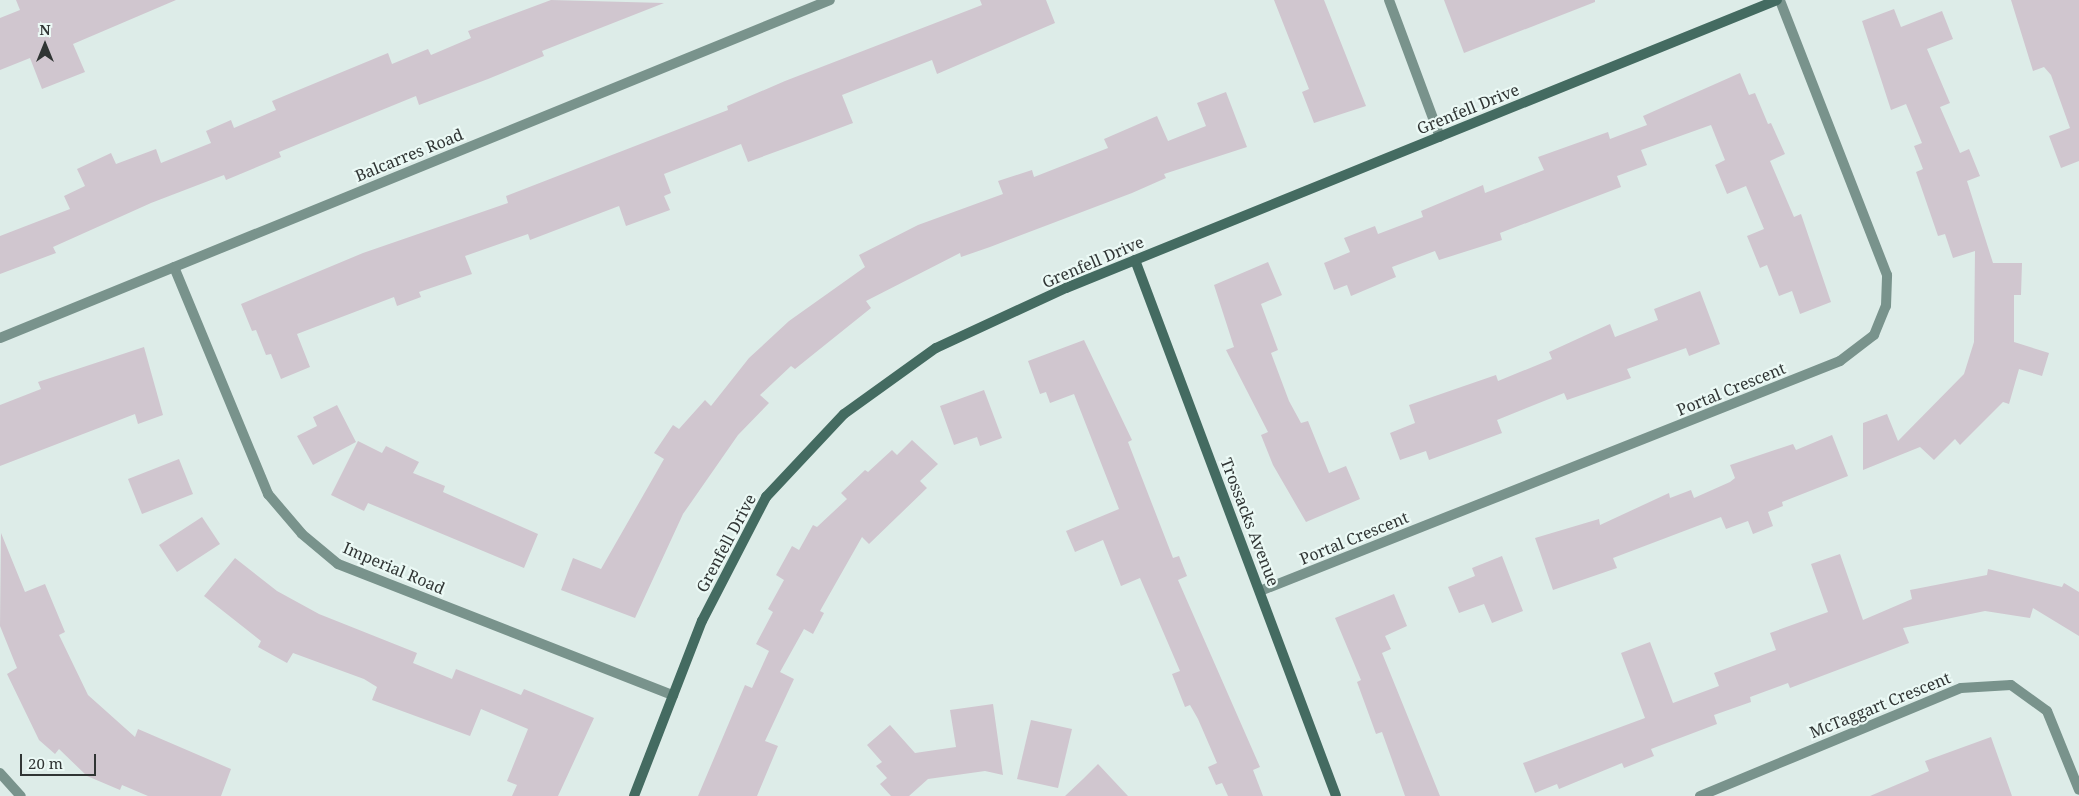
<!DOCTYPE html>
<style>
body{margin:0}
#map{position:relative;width:2079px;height:796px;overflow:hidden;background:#ddece8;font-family:"Noto Serif",serif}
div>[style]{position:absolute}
.building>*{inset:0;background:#d0c6cf}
.street>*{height:10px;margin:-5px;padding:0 5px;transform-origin:5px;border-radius:5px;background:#79938c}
.secondary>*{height:10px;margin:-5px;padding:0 5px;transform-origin:5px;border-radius:5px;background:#446b61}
span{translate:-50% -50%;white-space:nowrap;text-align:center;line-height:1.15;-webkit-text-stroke:4.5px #ebf9f5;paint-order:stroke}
.street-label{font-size:16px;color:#303534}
.north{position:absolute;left:20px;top:20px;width:50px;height:50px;-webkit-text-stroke:4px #ebf9f5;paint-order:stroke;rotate:0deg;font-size:14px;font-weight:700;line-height:20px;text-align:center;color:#303534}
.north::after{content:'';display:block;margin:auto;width:18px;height:22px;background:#303534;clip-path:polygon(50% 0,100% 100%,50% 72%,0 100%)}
.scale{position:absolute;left:20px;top:754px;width:76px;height:22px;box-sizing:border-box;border:2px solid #303534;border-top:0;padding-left:6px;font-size:15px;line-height:18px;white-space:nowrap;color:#303534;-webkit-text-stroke:4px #ebf9f5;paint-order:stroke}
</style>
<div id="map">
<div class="building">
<i style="clip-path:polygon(16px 0,176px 0,73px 44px,85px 72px,42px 89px,30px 58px,0 70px,0 18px,20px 10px)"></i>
<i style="clip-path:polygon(551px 0,664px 3px,542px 51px,544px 56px,488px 79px,419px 105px,416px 96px,279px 152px,281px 157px,226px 180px,224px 175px,151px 203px,53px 247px,56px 253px,0 274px,0 236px,70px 209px,64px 196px,85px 186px,77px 169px,111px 153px,116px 164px,156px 149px,161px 163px,211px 143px,206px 131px,231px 120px,234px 128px,276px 110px,272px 101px,388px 53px,392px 64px,428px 49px,431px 55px,471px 38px,468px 31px)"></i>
<i style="clip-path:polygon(980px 0,1046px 0,1055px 23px,937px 74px,932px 60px,842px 95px,853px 123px,808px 140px,748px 162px,741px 144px,664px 174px,671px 193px,664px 196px,670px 210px,626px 226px,619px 206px,530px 240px,528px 234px,465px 256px,472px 274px,419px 292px,421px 297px,397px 306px,394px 297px,297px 334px,310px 367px,281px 379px,271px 354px,266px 355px,256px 330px,252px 331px,241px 304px,363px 253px,508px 203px,506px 196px,728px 110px,727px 106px,785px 81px,982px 5px)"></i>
<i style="clip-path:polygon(1274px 0,1324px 0,1366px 106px,1314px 123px,1302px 92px,1309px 89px)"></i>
<i style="clip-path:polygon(1444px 0,1595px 0,1595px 2px,1464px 53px)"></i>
<i style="clip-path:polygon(2011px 0,2079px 0,2079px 161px,2061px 168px,2049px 136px,2070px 128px,2051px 75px,2044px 67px,2033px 71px)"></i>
<i style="clip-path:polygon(1894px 9px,1901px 27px,1942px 11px,1953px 39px,1927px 49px,1950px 103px,1940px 107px,1960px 153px,1969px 149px,1980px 176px,1967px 181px,1993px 263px,2022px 263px,2021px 295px,2014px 295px,2014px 342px,2049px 353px,2042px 376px,2019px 369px,2009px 404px,2003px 402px,1960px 445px,1955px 439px,1934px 460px,1920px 447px,1863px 470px,1863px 423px,1887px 414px,1898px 441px,1964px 374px,1974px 342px,1975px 251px,1953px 258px,1945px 234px,1938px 236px,1916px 172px,1923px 169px,1914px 146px,1922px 143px,1906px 104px,1891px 110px,1862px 21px)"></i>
<i style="clip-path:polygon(1740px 73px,1749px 95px,1755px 93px,1768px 124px,1771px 123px,1785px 154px,1770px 161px,1794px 217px,1801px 214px,1831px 302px,1800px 314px,1792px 291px,1779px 296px,1767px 265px,1760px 268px,1747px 236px,1764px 229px,1746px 186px,1727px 194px,1715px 165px,1725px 160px,1711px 125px,1641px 150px,1647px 165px,1617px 176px,1621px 187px,1500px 233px,1502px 240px,1439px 260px,1435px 251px,1392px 267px,1396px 277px,1351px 296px,1347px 285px,1334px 290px,1324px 263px,1350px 252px,1344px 238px,1375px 226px,1378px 234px,1423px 217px,1421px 211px,1483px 185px,1485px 193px,1544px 170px,1538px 157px,1608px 132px,1610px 139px,1647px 125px,1643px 116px)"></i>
<i style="clip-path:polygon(1226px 92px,1247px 147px,1164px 174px,1166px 178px,1132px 193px,990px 247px,961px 257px,960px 253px,866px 301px,871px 308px,795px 369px,791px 366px,760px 395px,769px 403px,738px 435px,683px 514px,635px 618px,561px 590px,573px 558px,601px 569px,664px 459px,654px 453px,673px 425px,679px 429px,705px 400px,711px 406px,749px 358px,789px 321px,865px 267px,859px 255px,918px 225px,1003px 194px,998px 181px,1032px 170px,1034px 177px,1108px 148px,1104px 139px,1157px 116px,1168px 141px,1206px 126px,1197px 103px)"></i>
<i style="clip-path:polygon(1268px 262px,1282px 295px,1261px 304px,1278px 350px,1271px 353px,1289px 401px,1301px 423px,1308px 421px,1329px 473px,1346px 466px,1360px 499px,1306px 522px,1273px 465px,1261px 435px,1268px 432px,1226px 350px,1234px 347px,1214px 285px)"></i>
<i style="clip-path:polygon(1700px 291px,1720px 344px,1689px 356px,1686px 348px,1627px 369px,1631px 378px,1567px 400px,1564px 393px,1497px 420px,1502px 433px,1470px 445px,1429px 460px,1426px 451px,1400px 460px,1390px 433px,1415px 423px,1409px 405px,1496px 375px,1498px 381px,1552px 359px,1549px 352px,1610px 324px,1615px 337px,1658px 320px,1654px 309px)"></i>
<i style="clip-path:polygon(1084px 340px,1132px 440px,1128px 442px,1173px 558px,1179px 556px,1187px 576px,1178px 580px,1260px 767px,1253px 770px,1263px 796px,1228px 796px,1222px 783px,1216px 785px,1208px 767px,1217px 763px,1198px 719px,1190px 705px,1185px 707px,1172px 674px,1180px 671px,1140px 578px,1121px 586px,1103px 540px,1075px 552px,1066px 531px,1119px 509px,1074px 394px,1050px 403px,1046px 392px,1040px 394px,1028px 361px)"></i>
<i style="clip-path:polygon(144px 347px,163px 415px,138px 424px,135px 414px,0 466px,0 405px,41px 389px,38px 382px)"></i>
<i style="clip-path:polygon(984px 390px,1002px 438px,980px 446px,977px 437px,954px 445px,940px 406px)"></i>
<i style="clip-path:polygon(337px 405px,356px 442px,313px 465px,297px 436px,317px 426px,313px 417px)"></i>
<i style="clip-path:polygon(1832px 435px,1848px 476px,1782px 502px,1783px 506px,1768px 512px,1773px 526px,1753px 534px,1748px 521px,1726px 529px,1721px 517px,1613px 558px,1617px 568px,1553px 590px,1535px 538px,1599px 519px,1600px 525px,1669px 493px,1670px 498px,1691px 490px,1694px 498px,1730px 482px,1735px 478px,1730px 465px,1793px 444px,1796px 450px)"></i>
<i style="clip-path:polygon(912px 440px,938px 464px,920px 481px,927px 488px,869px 544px,862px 537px,820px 611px,824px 613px,813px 634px,804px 629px,780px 672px,794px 679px,765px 741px,778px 746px,757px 796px,698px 796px,745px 685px,752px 688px,769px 651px,756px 644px,773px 612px,768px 609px,784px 580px,776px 575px,792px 546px,799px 550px,813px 525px,817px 527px,847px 499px,841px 493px,865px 470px,868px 472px,892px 450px,897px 455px)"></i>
<i style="clip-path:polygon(358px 441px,382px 453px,386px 446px,419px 462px,413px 473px,445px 486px,443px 492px,538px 534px,524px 568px,368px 503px,364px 511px,331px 495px)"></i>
<i style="clip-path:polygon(179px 459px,193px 494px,142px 514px,128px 479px)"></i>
<i style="clip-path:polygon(202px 517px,220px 544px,177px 572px,159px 545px)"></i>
<i style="clip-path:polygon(1px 533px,25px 592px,45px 584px,65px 632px,59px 635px,88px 695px,135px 737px,138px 729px,231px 769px,221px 796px,148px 796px,122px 785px,120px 790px,87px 776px,59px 749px,55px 754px,39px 740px,7px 674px,17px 668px,0 626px)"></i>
<i style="clip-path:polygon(1840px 554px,1863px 620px,1912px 599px,1910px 590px,1987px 575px,1988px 569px,2062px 587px,2064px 583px,2079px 592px,2079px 636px,2033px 608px,2030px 618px,1985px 611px,1903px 628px,1909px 643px,1790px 688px,1788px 683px,1750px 697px,1751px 702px,1714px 715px,1717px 724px,1651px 749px,1654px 756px,1624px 768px,1622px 763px,1559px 789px,1557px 784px,1535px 793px,1523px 763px,1645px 718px,1621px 653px,1650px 642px,1673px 703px,1719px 686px,1714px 673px,1776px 650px,1770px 633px,1828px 612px,1811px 564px)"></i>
<i style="clip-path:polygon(1502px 556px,1523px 611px,1492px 623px,1484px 604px,1459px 613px,1448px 587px,1475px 576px,1472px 568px)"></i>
<i style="clip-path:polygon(235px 558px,277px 591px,319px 614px,417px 653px,413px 663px,452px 679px,456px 669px,521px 695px,524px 689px,594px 718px,558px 796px,512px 796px,517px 785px,507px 781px,528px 729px,481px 709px,470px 736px,372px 700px,377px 687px,364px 679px,293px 653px,287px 663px,258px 647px,261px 641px,204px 596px)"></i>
<i style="clip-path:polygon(1394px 594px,1407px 626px,1385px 636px,1391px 649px,1382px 653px,1440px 796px,1405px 796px,1382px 732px,1376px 734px,1357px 682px,1361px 680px,1335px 618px)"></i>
<i style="clip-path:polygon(993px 704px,1003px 775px,985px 771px,928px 779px,909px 796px,891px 796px,880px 784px,887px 778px,876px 766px,882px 762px,867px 745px,890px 725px,915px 753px,956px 747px,950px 710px)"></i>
<i style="clip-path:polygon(1031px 720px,1072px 729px,1058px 788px,1017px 779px)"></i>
<i style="clip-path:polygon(1991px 737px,2012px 796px,1870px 796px,1929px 771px,1925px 761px)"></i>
<i style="clip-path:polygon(1098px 764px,1128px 796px,1065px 796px,1083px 779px)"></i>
</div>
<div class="street">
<i style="left:1389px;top:0;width:146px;rotate:69.6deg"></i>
<i style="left:174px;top:267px;width:246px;rotate:67.5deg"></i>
<i style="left:268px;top:494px;width:52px;rotate:49.6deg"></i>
<i style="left:302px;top:534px;width:47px;rotate:39.8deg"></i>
<i style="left:338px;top:564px;width:360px;rotate:21.4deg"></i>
<i style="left:0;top:338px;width:896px;rotate:-22.16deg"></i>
<i style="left:1260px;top:591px;width:624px;rotate:-21.63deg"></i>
<i style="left:1840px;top:361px;width:43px;rotate:-37.4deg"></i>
<i style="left:1874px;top:335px;width:31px;rotate:-68deg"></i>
<i style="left:1886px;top:306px;width:31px;rotate:-88deg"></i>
<i style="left:1887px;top:275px;width:295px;rotate:-111.3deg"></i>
<i style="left:0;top:773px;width:31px;rotate:48deg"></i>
<i style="left:1700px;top:796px;width:282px;rotate:-22.5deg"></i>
<i style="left:1961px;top:688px;width:50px;rotate:-3.4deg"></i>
<i style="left:2011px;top:685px;width:44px;rotate:35.8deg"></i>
<i style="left:2047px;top:711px;width:85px;rotate:67.9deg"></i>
</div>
<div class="secondary">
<i style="left:1135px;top:260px;width:572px;rotate:69.44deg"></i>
<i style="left:634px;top:796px;width:188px;rotate:-68.8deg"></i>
<i style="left:702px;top:621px;width:140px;rotate:-62.7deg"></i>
<i style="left:766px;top:497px;width:114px;rotate:-46.8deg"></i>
<i style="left:844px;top:414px;width:113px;rotate:-35.7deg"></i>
<i style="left:936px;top:348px;width:143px;rotate:-24.8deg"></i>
<i style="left:1066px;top:288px;width:767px;rotate:-22.05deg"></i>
</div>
<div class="street-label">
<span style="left:1468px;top:109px;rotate:-22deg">Grenfell Drive</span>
<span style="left:409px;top:155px;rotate:-22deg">Balcarres Road</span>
<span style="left:1093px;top:262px;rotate:-23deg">Grenfell Drive</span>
<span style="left:1731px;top:389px;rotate:-22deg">Portal Crescent</span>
<span style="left:1250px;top:522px;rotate:69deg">Trossacks Avenue</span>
<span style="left:1354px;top:538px;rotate:-22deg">Portal Crescent</span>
<span style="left:726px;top:543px;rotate:-62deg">Grenfell Drive</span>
<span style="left:394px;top:568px;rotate:23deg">Imperial Road</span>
<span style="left:1880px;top:705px;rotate:-22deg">McTaggart Crescent</span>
</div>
<div class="north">N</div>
<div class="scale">20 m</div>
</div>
